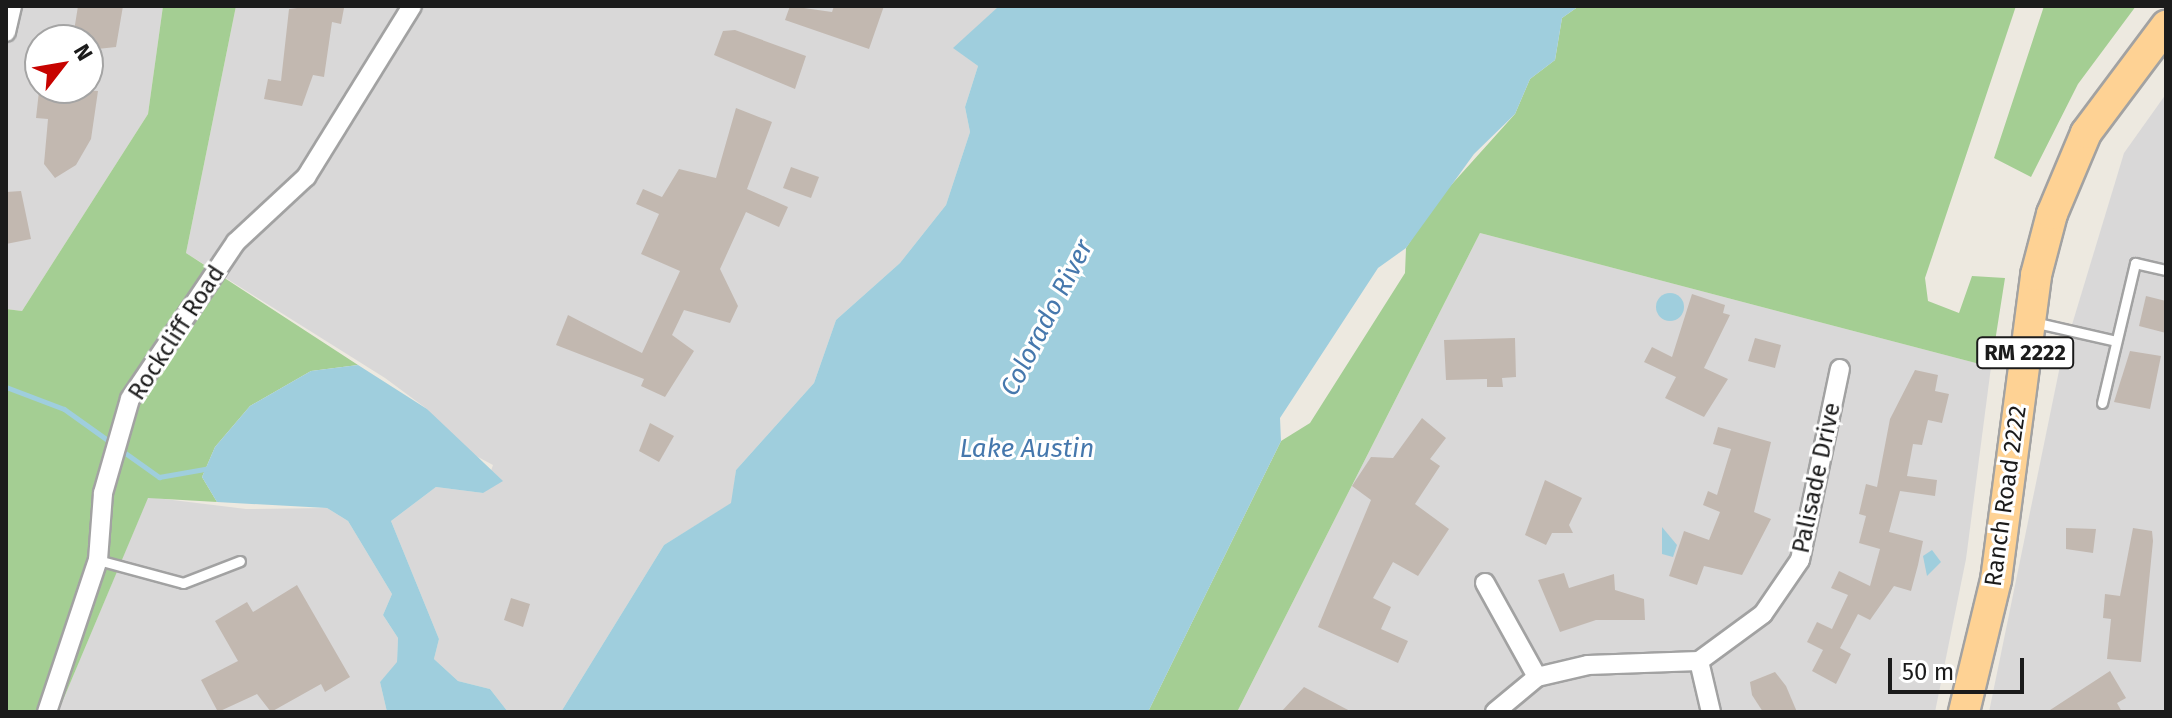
<!DOCTYPE html>
<style>
body{margin:0}
#map{position:relative;width:2172px;height:718px;overflow:hidden;background:#ede9e0;font-family:"Fira Sans",sans-serif}
div>[style]{position:absolute}
.residential>*{inset:0;background:#d9d8d8}
.forest>*{inset:0;background:#a4ce93}
.water>*{inset:0;background:#9fcedd}
.round{border-radius:50%}
.stream>*{height:5px;margin:-2.5px;padding:0 2.5px;transform-origin:2.5px;border-radius:2.5px;background:#9fcedd}
.building>*{inset:0;background:#c2b8b0}
.roads{filter:drop-shadow(2px 0 #a2a2a2) drop-shadow(-2px 0 #a2a2a2) drop-shadow(0 2px #a2a2a2) drop-shadow(0 -2px #a2a2a2)}
.service>*{height:9px;margin:-4.5px;padding:0 4.5px;transform-origin:4.5px;border-radius:4.5px;background:#fff}
.minor>*{height:18px;margin:-9px;padding:0 9px;transform-origin:9px;border-radius:9px;background:#fff}
.primary>*{height:30px;margin:-15px;padding:0 15px;transform-origin:15px;border-radius:15px;background:#fed294}
span{translate:-50% -50%;white-space:nowrap;text-align:center;line-height:1.15;-webkit-text-stroke:6px #fff;paint-order:stroke}
.shield-label span{padding:2px 6px;background:#fff;border:2px solid;border-radius:6px;-webkit-text-stroke-width:0}
.shield-label{font-size:22px;color:#1b1b1b;font-weight:700}
.street-label{font-size:24px;color:#1b1b1b}
.water-label{font-size:26px;color:#4678ad;font-style:italic}
.frame{position:absolute;inset:0;border:8px solid #1b1b1b;pointer-events:none}
.north{position:absolute;left:24px;top:24px;width:80px;height:80px;box-sizing:border-box;background:#fff;border:2px solid #a4a4a4;border-radius:50%;rotate:59deg;font-size:22px;font-weight:700;line-height:32px;text-align:center;color:#1b1b1b}
.north::after{content:'';display:block;margin:auto;width:28px;height:36px;background:#c70300;clip-path:polygon(50% 0,100% 100%,50% 72%,0 100%)}
.scale{position:absolute;left:1888px;top:658px;width:136px;height:36px;box-sizing:border-box;border:4px solid #1b1b1b;border-top:0;padding-left:10px;font-size:24px;line-height:28px;white-space:nowrap;color:#1b1b1b;-webkit-text-stroke:6px #fff;paint-order:stroke}
</style>
<div id="map">
<div class="residential">
<i style="clip-path:polygon(evenodd,6px 6px,163px 6px,148px 114px,22px 311px,6px 309px,6px 6px,40px 40px,88px 40px,88px 88px,40px 88px,40px 40px)"></i>
<i style="clip-path:polygon(236px 6px,999px 6px,954px 48px,978px 66px,965px 107px,970px 132px,946px 205px,900px 263px,836px 320px,814px 383px,736px 470px,732px 503px,664px 545px,561px 712px,508px 712px,490px 689px,458px 681px,434px 659px,439px 639px,391px 521px,436px 487px,483px 493px,493px 465px,461px 448px,427px 409px,385px 378px,186px 253px)"></i>
<i style="clip-path:polygon(2166px 94px,2166px 712px,1989px 712px,2061px 361px,2124px 153px)"></i>
<i style="clip-path:polygon(1480px 233px,1991px 367px,1966px 559px,1935px 712px,1237px 712px)"></i>
<i style="clip-path:polygon(148px 497px,246px 509px,327px 508px,348px 521px,392px 594px,383px 615px,398px 638px,397px 663px,380px 682px,387px 712px,58px 712px)"></i>
</div>
<div class="forest">
<i style="clip-path:polygon(163px 6px,236px 6px,186px 253px,358px 365px,311px 371px,250px 406px,215px 447px,202px 477px,217px 502px,148px 498px,58px 712px,6px 712px,6px 309px,22px 311px,148px 114px)"></i>
<i style="clip-path:polygon(1579px 6px,2016px 6px,1925px 278px,1928px 301px,1959px 313px,1972px 276px,2005px 278px,1991px 367px,1480px 233px,1237px 712px,1148px 712px,1281px 441px,1310px 423px,1405px 273px,1406px 248px,1435px 203px,1515px 114px,1530px 79px,1555px 60px,1562px 18px)"></i>
<i style="clip-path:polygon(2044px 6px,2136px 6px,2078px 84px,2031px 177px,1994px 158px)"></i>
</div>
<div class="water">
<i style="clip-path:polygon(999px 6px,1579px 6px,1562px 18px,1555px 60px,1530px 79px,1515px 114px,1474px 154px,1406px 248px,1378px 268px,1280px 418px,1281px 441px,1148px 712px,561px 712px,664px 545px,731px 503px,736px 470px,814px 383px,836px 320px,900px 263px,946px 205px,970px 132px,965px 107px,978px 66px,953px 48px)"></i>
<i class="round" style="left:1656px;top:293px;width:28px;height:28px"></i>
<i style="clip-path:polygon(358px 365px,427px 409px,503px 481px,483px 493px,436px 487px,391px 521px,439px 639px,434px 659px,458px 681px,490px 689px,508px 712px,387px 712px,380px 682px,397px 662px,398px 638px,383px 615px,392px 594px,348px 521px,327px 508px,217px 502px,202px 477px,215px 447px,250px 406px,311px 371px)"></i>
<i style="clip-path:polygon(1662px 527px,1677px 545px,1673px 557px,1662px 554px)"></i>
<i style="clip-path:polygon(1932px 550px,1941px 562px,1927px 576px,1923px 556px)"></i>
</div>
<div class="stream">
<i style="left:6px;top:387px;width:62px;rotate:20.8deg"></i>
<i style="left:64px;top:409px;width:60px;rotate:35.5deg"></i>
<i style="left:121px;top:450px;width:47px;rotate:35.4deg"></i>
<i style="left:159px;top:477px;width:52px;rotate:-10deg"></i>
</div>
<div class="building">
<i style="clip-path:polygon(78px 6px,123px 6px,116px 47px,88px 50px,88px 40px,74px 31px)"></i>
<i style="clip-path:polygon(790px 6px,832px 12px,834px 6px,884px 6px,869px 49px,785px 20px)"></i>
<i style="clip-path:polygon(305px 7px,344px 8px,341px 24px,332px 22px,324px 77px,313px 75px,302px 106px,264px 99px,268px 79px,281px 81px,289px 9px)"></i>
<i style="clip-path:polygon(735px 30px,806px 56px,795px 89px,714px 55px,723px 31px)"></i>
<i style="clip-path:polygon(78px 90px,98px 91px,91px 139px,76px 165px,55px 178px,44px 164px,48px 119px,36px 118px,39px 91px)"></i>
<i style="clip-path:polygon(736px 108px,772px 122px,747px 189px,788px 207px,779px 227px,746px 212px,720px 269px,738px 306px,730px 323px,684px 310px,672px 335px,694px 351px,665px 397px,641px 386px,644px 379px,556px 345px,568px 315px,642px 353px,680px 271px,641px 254px,659px 214px,636px 204px,643px 189px,662px 197px,679px 169px,716px 178px)"></i>
<i style="clip-path:polygon(791px 167px,819px 177px,811px 198px,783px 188px)"></i>
<i style="clip-path:polygon(21px 191px,31px 239px,6px 244px,6px 192px)"></i>
<i style="clip-path:polygon(1692px 294px,1725px 305px,1723px 313px,1730px 315px,1704px 368px,1728px 379px,1704px 417px,1665px 398px,1676px 377px,1644px 362px,1652px 347px,1672px 357px)"></i>
<i style="clip-path:polygon(2146px 296px,2166px 301px,2166px 333px,2139px 326px)"></i>
<i style="clip-path:polygon(1515px 338px,1516px 377px,1502px 378px,1503px 387px,1487px 387px,1487px 379px,1446px 380px,1444px 340px)"></i>
<i style="clip-path:polygon(1755px 338px,1781px 345px,1775px 368px,1748px 361px)"></i>
<i style="clip-path:polygon(2130px 351px,2161px 356px,2150px 409px,2114px 402px)"></i>
<i style="clip-path:polygon(1915px 370px,1938px 375px,1935px 391px,1949px 394px,1942px 423px,1928px 420px,1922px 445px,1913px 444px,1907px 476px,1937px 480px,1935px 496px,1900px 491px,1889px 532px,1923px 541px,1918px 565px,1911px 591px,1894px 586px,1870px 620px,1858px 614px,1840px 648px,1851px 654px,1836px 684px,1812px 671px,1823px 650px,1807px 642px,1817px 622px,1832px 629px,1848px 595px,1831px 588px,1839px 571px,1870px 586px,1880px 549px,1859px 543px,1866px 516px,1859px 514px,1866px 484px,1877px 487px,1890px 419px)"></i>
<i style="clip-path:polygon(1422px 418px,1446px 438px,1430px 459px,1440px 466px,1415px 504px,1449px 529px,1418px 576px,1393px 562px,1373px 598px,1391px 607px,1381px 629px,1408px 641px,1398px 663px,1318px 627px,1371px 500px,1352px 486px,1371px 457px,1393px 458px)"></i>
<i style="clip-path:polygon(650px 423px,674px 436px,659px 462px,639px 451px)"></i>
<i style="clip-path:polygon(1718px 427px,1771px 442px,1754px 512px,1771px 519px,1742px 575px,1704px 566px,1697px 585px,1669px 576px,1684px 531px,1709px 540px,1720px 512px,1703px 505px,1708px 491px,1717px 495px,1731px 449px,1713px 444px)"></i>
<i style="clip-path:polygon(1545px 480px,1582px 498px,1569px 525px,1573px 533px,1552px 533px,1546px 545px,1525px 535px)"></i>
<i style="clip-path:polygon(2066px 528px,2096px 529px,2093px 553px,2066px 549px)"></i>
<i style="clip-path:polygon(2133px 528px,2152px 531px,2153px 541px,2141px 662px,2107px 659px,2111px 619px,2103px 618px,2105px 594px,2120px 596px)"></i>
<i style="clip-path:polygon(1564px 573px,1569px 588px,1614px 574px,1615px 590px,1644px 599px,1645px 620px,1596px 620px,1560px 632px,1538px 580px)"></i>
<i style="clip-path:polygon(297px 585px,350px 677px,325px 692px,321px 684px,271px 712px,257px 694px,218px 712px,201px 680px,238px 661px,215px 621px,247px 602px,253px 612px)"></i>
<i style="clip-path:polygon(511px 598px,530px 604px,523px 627px,504px 620px)"></i>
<i style="clip-path:polygon(2110px 671px,2126px 698px,2117px 703px,2122px 712px,2047px 712px)"></i>
<i style="clip-path:polygon(1775px 672px,1786px 686px,1797px 712px,1763px 712px,1752px 695px,1750px 682px)"></i>
<i style="clip-path:polygon(1304px 687px,1352px 712px,1281px 712px)"></i>
</div>
<div class="roads">
<div class="service">
<i style="left:2033px;top:322px;width:85px;rotate:12.9deg"></i>
<i style="left:2102px;top:403px;width:144px;rotate:-76.7deg"></i>
<i style="left:2135px;top:263px;width:32px;rotate:13deg"></i>
<i style="left:98px;top:560px;width:88px;rotate:15.1deg"></i>
<i style="left:183px;top:583px;width:61px;rotate:-21.1deg"></i>
</div>
<div class="minor">
<i style="left:6px;top:32px;width:27px;rotate:-77deg"></i>
<i style="left:1485px;top:583px;width:107px;rotate:61deg"></i>
<i style="left:1699px;top:661px;width:52px;rotate:76.8deg"></i>
<i style="left:47px;top:712px;width:160px;rotate:-71.5deg"></i>
<i style="left:98px;top:560px;width:67px;rotate:-85.7deg"></i>
<i style="left:103px;top:493px;width:98px;rotate:-74deg"></i>
<i style="left:130px;top:399px;width:189px;rotate:-56deg"></i>
<i style="left:236px;top:242px;width:96px;rotate:-42.9deg"></i>
<i style="left:306px;top:177px;width:201px;rotate:-58.2deg"></i>
<i style="left:1495px;top:712px;width:55px;rotate:-39.8deg"></i>
<i style="left:1537px;top:677px;width:52px;rotate:-13.2deg"></i>
<i style="left:1588px;top:665px;width:111px;rotate:-2.1deg"></i>
<i style="left:1699px;top:661px;width:79px;rotate:-36.3deg"></i>
<i style="left:1763px;top:614px;width:65px;rotate:-55.6deg"></i>
<i style="left:1800px;top:560px;width:195px;rotate:-78.2deg"></i>
</div>
<div class="primary">
<i style="left:1964px;top:712px;width:136px;rotate:-76.4deg"></i>
<i style="left:1996px;top:580px;width:308px;rotate:-82.5deg"></i>
<i style="left:2036px;top:275px;width:63px;rotate:-75.3deg"></i>
<i style="left:2052px;top:214px;width:88px;rotate:-67.2deg"></i>
<i style="left:2086px;top:133px;width:134px;rotate:-53.2deg"></i>
</div>
</div>
<div class="shield-label">
<span style="left:2025px;top:353px">RM 2222</span>
</div>
<div class="street-label">
<span style="left:177px;top:333px;rotate:-57deg">Rockcliff Road</span>
<span style="left:1817px;top:478px;rotate:-78deg">Palisade Drive</span>
<span style="left:2006px;top:496px;rotate:-82deg">Ranch Road 2222</span>
</div>
<div class="water-label">
<span style="left:1047px;top:318px;rotate:-63deg">Colorado River</span>
<span style="left:1027px;top:449px">Lake Austin</span>
</div>
<div class="frame"></div>
<div class="north">N</div>
<div class="scale">50 m</div>
</div>
